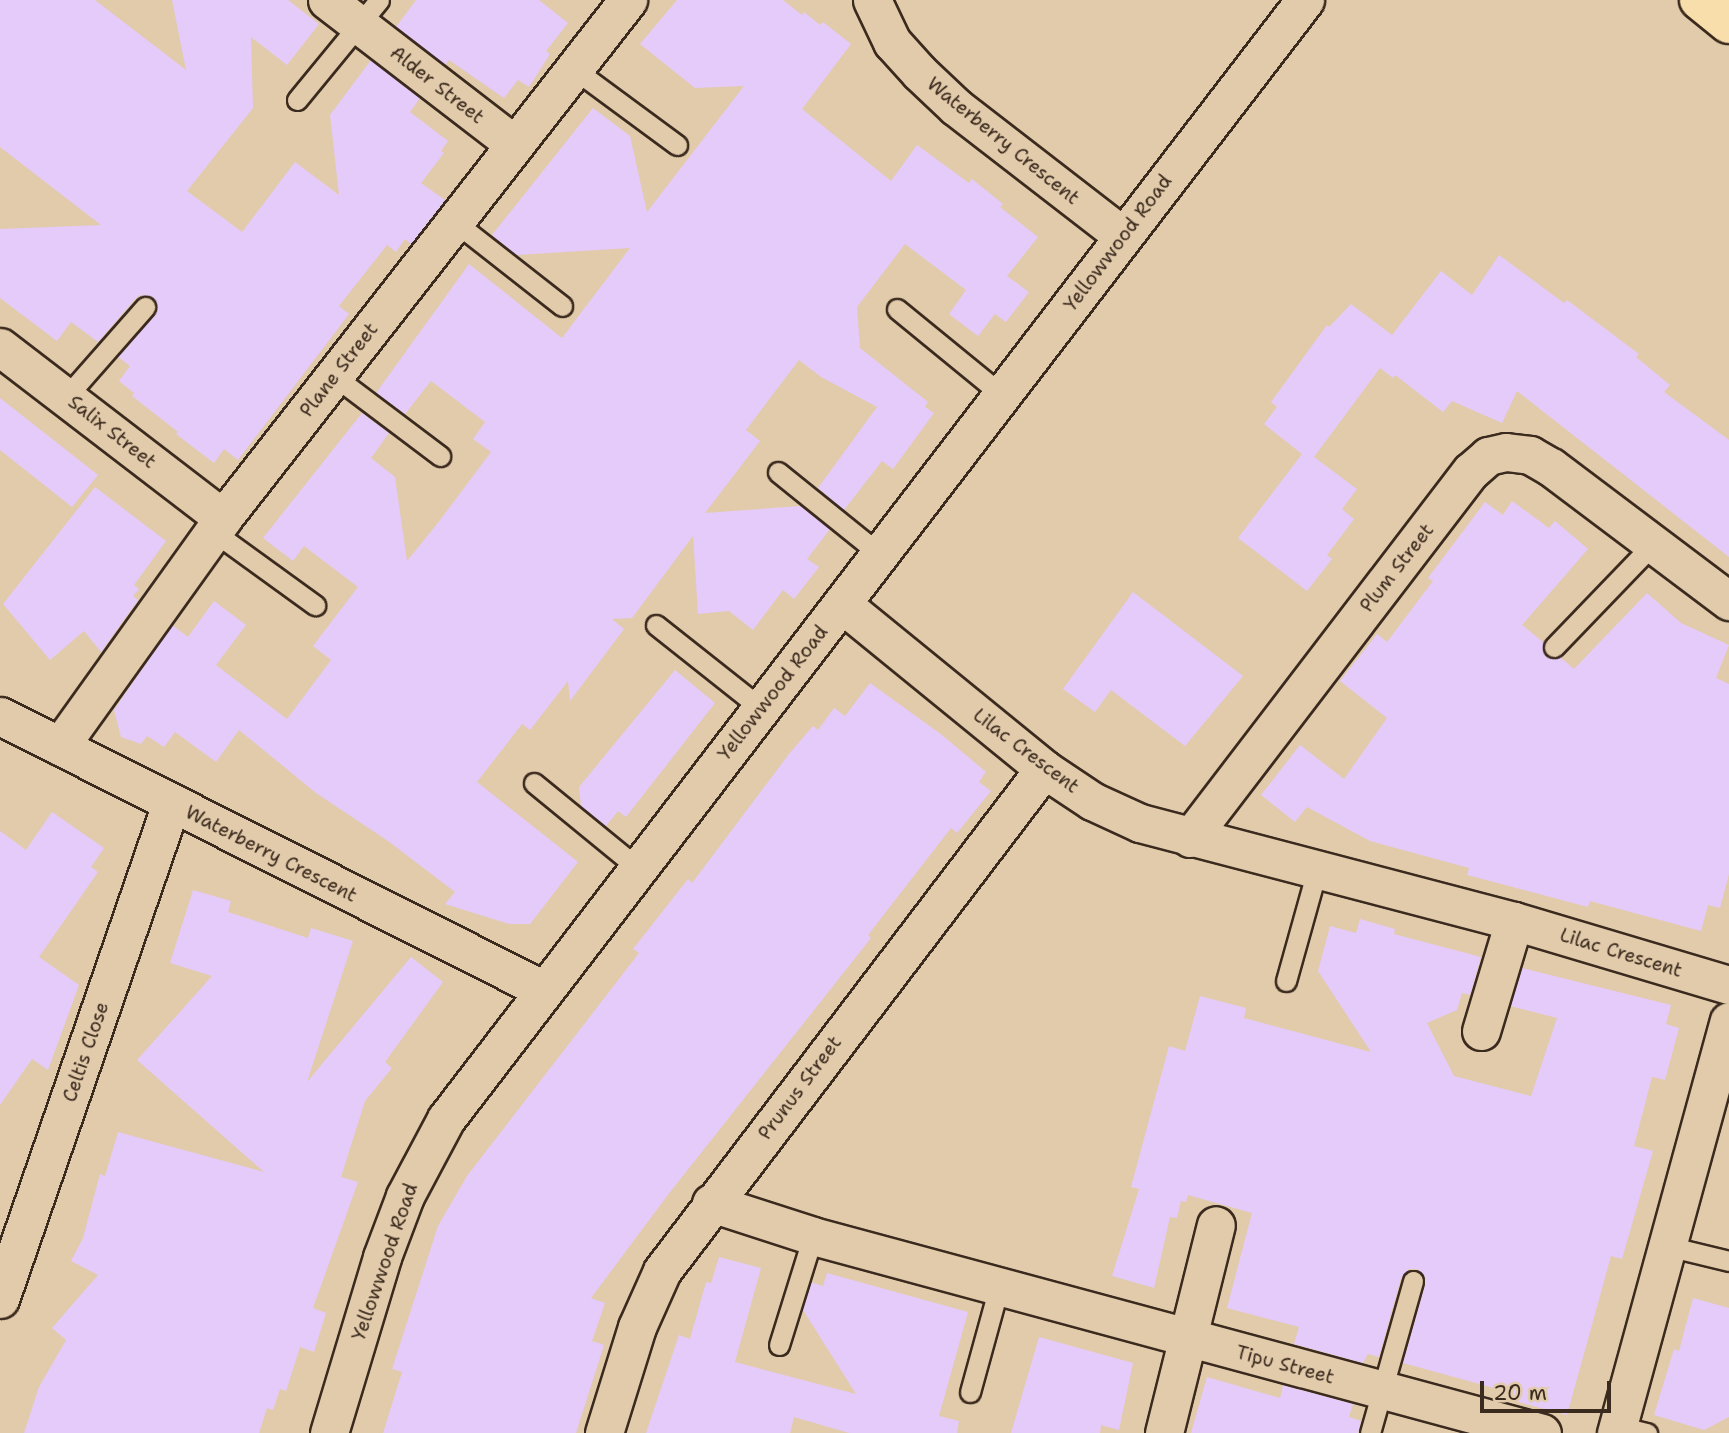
<!DOCTYPE html>
<style>
body{margin:0}
#map{position:relative;width:1729px;height:1433px;overflow:hidden;background:#e2cbab;font-family:"Shantell Sans",sans-serif}
div>[style]{position:absolute}
.building>*{inset:0;background:#e4cbfa}
.roads{filter:drop-shadow(2px 0 #3b2a1e) drop-shadow(-2px 0 #3b2a1e) drop-shadow(0 2px #3b2a1e) drop-shadow(0 -2px #3b2a1e)}
.service>*{height:19px;margin:-9.5px;padding:0 9.5px;transform-origin:9.5px;border-radius:9.5px;background:#e2cbab}
.minor>*{height:37px;margin:-18.5px;padding:0 18.5px;transform-origin:18.5px;border-radius:18.5px;background:#e2cbab}
.primary>*{height:38px;margin:-19px;padding:0 19px;transform-origin:19px;border-radius:19px;background:#f8deab}
span{translate:-50% -50%;white-space:nowrap;text-align:center;line-height:1.15;-webkit-text-stroke:6px #e2cbab;paint-order:stroke}
.street-label{font-size:19px;color:#3b2a1e}
.scale{position:absolute;left:1480px;top:1381px;width:131px;height:32px;box-sizing:border-box;border:4px solid #3b2a1e;border-top:0;padding-left:9px;font-size:21px;line-height:24px;white-space:nowrap;color:#3b2a1e;-webkit-text-stroke:5px #e2cbab;paint-order:stroke}
</style>
<div id="map">
<div class="building">
<i style="clip-path:polygon(0 0,95px 0,186px 70px,172px 0,288px 0,319px 24px,287px 65px,251px 37px,253px 108px,187px 191px,242px 232px,295px 162px,339px 195px,330px 115px,371px 60px,420px 98px,410px 112px,448px 141px,441px 151px,444px 153px,421px 183px,445px 200px,411px 244px,405px 239px,396px 252px,387px 245px,339px 306px,349px 314px,238px 460px,224px 449px,214px 463px,176px 434px,178px 432px,132px 396px,134px 393px,119px 381px,130px 366px,118px 357px,155px 315px,157px 304px,153px 297px,142px 295px,136px 298px,98px 342px,71px 322px,57px 341px,0 298px,0 229px,101px 225px,0 147px)"></i>
<i style="clip-path:polygon(416px 0,539px 0,568px 23px,546px 51px,550px 54px,529px 87px,518px 80px,504px 98px,449px 60px,445px 65px,396px 27px)"></i>
<i style="clip-path:polygon(677px 0,783px 0,802px 15px,804px 12px,820px 25px,823px 22px,851px 44px,802px 109px,891px 181px,917px 145px,969px 183px,972px 179px,1003px 204px,1000px 207px,1038px 237px,1007px 276px,1029px 292px,1006px 322px,995px 314px,978px 336px,949px 314px,966px 290px,905px 244px,857px 307px,860px 348px,928px 402px,925px 407px,934px 413px,893px 469px,882px 461px,844px 510px,818px 488px,877px 407px,821px 377px,799px 360px,746px 430px,760px 441px,705px 513px,800px 506px,830px 529px,807px 559px,819px 567px,794px 599px,783px 590px,753px 630px,729px 611px,698px 614px,693px 536px,632px 618px,612px 619px,624px 629px,570px 701px,568px 681px,530px 730px,522px 724px,477px 782px,578px 862px,530px 924px,509px 924px,445px 904px,455px 892px,388px 841px,316px 793px,239px 730px,216px 762px,175px 732px,164px 747px,147px 736px,141px 744px,121px 737px,114px 710px,172px 625px,188px 637px,214px 601px,246px 625px,216px 665px,287px 719px,331px 660px,313px 646px,358px 587px,304px 546px,293px 561px,263px 538px,362px 413px,389px 433px,371px 458px,395px 477px,407px 561px,437px 524px,491px 452px,473px 439px,485px 422px,431px 381px,405px 414px,376px 393px,469px 264px,562px 338px,630px 248px,516px 255px,492px 235px,593px 108px,630px 136px,647px 212px,744px 86px,695px 88px,640px 44px)"></i>
<i style="clip-path:polygon(1499px 255px,1564px 303px,1567px 300px,1639px 354px,1636px 357px,1670px 385px,1664px 392px,1729px 440px,1729px 557px,1517px 391px,1502px 423px,1452px 401px,1443px 412px,1395px 375px,1393px 378px,1380px 368px,1314px 457px,1357px 489px,1342px 509px,1354px 519px,1327px 555px,1332px 559px,1307px 591px,1238px 538px,1302px 454px,1264px 424px,1277px 407px,1271px 402px,1327px 325px,1329px 327px,1351px 304px,1392px 335px,1441px 271px,1472px 295px)"></i>
<i style="clip-path:polygon(0 398px,98px 475px,72px 507px,0 450px)"></i>
<i style="clip-path:polygon(95px 487px,166px 541px,134px 585px,139px 589px,133px 596px,138px 600px,101px 652px,84px 631px,50px 660px,3px 604px)"></i>
<i style="clip-path:polygon(1512px 501px,1549px 528px,1555px 521px,1588px 549px,1522px 625px,1543px 642px,1546px 656px,1560px 657px,1574px 669px,1647px 593px,1681px 623px,1729px 645px,1716px 678px,1729px 684px,1729px 874px,1720px 908px,1708px 905px,1701px 931px,1590px 901px,1588px 907px,1467px 875px,1469px 868px,1370px 841px,1307px 807px,1295px 822px,1261px 795px,1300px 745px,1344px 779px,1387px 718px,1340px 681px,1377px 634px,1387px 642px,1433px 581px,1428px 578px,1485px 502px,1503px 515px)"></i>
<i style="clip-path:polygon(1133px 592px,1243px 676px,1185px 746px,1111px 690px,1095px 712px,1063px 689px)"></i>
<i style="clip-path:polygon(675px 670px,715px 703px,626px 817px,618px 811px,606px 826px,581px 806px,579px 787px)"></i>
<i style="clip-path:polygon(870px 683px,942px 735px,986px 772px,979px 782px,991px 791px,957px 833px,951px 828px,868px 935px,871px 938px,667px 1196px,591px 1298px,605px 1303px,592px 1341px,604px 1345px,576px 1433px,383px 1433px,402px 1372px,392px 1369px,438px 1226px,467px 1176px,639px 953px,633px 949px,688px 879px,692px 883px,789px 754px,813px 726px,818px 730px,834px 708px,845px 716px)"></i>
<i style="clip-path:polygon(52px 812px,104px 848px,91px 867px,98px 872px,39px 957px,79px 985px,48px 1070px,32px 1059px,0 1105px,0 831px,26px 850px)"></i>
<i style="clip-path:polygon(193px 890px,231px 901px,228px 912px,308px 938px,311px 928px,353px 941px,307px 1082px,411px 957px,443px 982px,385px 1062px,392px 1068px,365px 1101px,341px 1177px,358px 1182px,313px 1308px,326px 1313px,314px 1352px,300px 1347px,286px 1391px,280px 1389px,273px 1410px,267px 1408px,259px 1433px,24px 1433px,39px 1387px,66px 1340px,52px 1328px,98px 1275px,71px 1261px,83px 1238px,100px 1174px,105px 1176px,118px 1132px,264px 1172px,137px 1060px,212px 976px,170px 963px)"></i>
<i style="clip-path:polygon(1360px 919px,1395px 929px,1394px 934px,1481px 957px,1470px 995px,1462px 993px,1457px 1010px,1427px 1023px,1454px 1076px,1531px 1096px,1557px 1018px,1510px 1006px,1522px 968px,1671px 1005px,1666px 1024px,1679px 1028px,1665px 1080px,1652px 1077px,1634px 1146px,1653px 1151px,1622px 1259px,1611px 1256px,1567px 1415px,1504px 1398px,1505px 1391px,1403px 1363px,1425px 1284px,1425px 1277px,1417px 1269px,1409px 1269px,1401px 1278px,1379px 1357px,1368px 1354px,1363px 1363px,1294px 1344px,1299px 1327px,1227px 1308px,1252px 1213px,1188px 1195px,1186px 1202px,1181px 1201px,1177px 1218px,1170px 1217px,1154px 1288px,1112px 1276px,1139px 1189px,1131px 1187px,1169px 1046px,1185px 1051px,1200px 996px,1246px 1008px,1244px 1018px,1371px 1052px,1318px 971px,1330px 926px,1356px 933px)"></i>
<i style="clip-path:polygon(719px 1257px,761px 1268px,735px 1362px,856px 1394px,803px 1310px,811px 1282px,823px 1286px,827px 1273px,968px 1312px,939px 1416px,959px 1421px,957px 1433px,849px 1433px,794px 1417px,790px 1433px,646px 1433px,679px 1335px,690px 1339px,706px 1282px,711px 1283px)"></i>
<i style="clip-path:polygon(1693px 1298px,1729px 1308px,1729px 1417px,1704px 1430px,1654px 1415px,1674px 1349px,1679px 1351px)"></i>
<i style="clip-path:polygon(1039px 1337px,1133px 1363px,1119px 1430px,1101px 1425px,1100px 1433px,1011px 1433px)"></i>
<i style="clip-path:polygon(1207px 1377px,1280px 1398px,1283px 1385px,1353px 1404px,1349px 1417px,1361px 1421px,1358px 1433px,1191px 1433px)"></i>
</div>
<div class="roads">
<div class="service">
<i style="left:574px;top:69px;width:128px;rotate:36.4deg"></i>
<i style="left:297px;top:100px;width:129px;rotate:-50.6deg"></i>
<i style="left:455px;top:222px;width:136px;rotate:38.1deg"></i>
<i style="left:897px;top:309px;width:136px;rotate:39.3deg"></i>
<i style="left:334px;top:376px;width:133px;rotate:37deg"></i>
<i style="left:66px;top:397px;width:120px;rotate:-48.7deg"></i>
<i style="left:778px;top:472px;width:132px;rotate:38.9deg"></i>
<i style="left:214px;top:532px;width:125px;rotate:35.9deg"></i>
<i style="left:656px;top:625px;width:135px;rotate:38.4deg"></i>
<i style="left:1554px;top:647px;width:143px;rotate:-46.1deg"></i>
<i style="left:534px;top:783px;width:134px;rotate:39.3deg"></i>
<i style="left:1286px;top:981px;width:115px;rotate:-74.4deg"></i>
<i style="left:1667px;top:1246px;width:64px;rotate:13.6deg"></i>
<i style="left:779px;top:1345px;width:114px;rotate:-72.7deg"></i>
<i style="left:970px;top:1392px;width:109px;rotate:-74.6deg"></i>
<i style="left:1618px;top:1426px;width:30px;rotate:14deg"></i>
<i style="left:1370px;top:1433px;width:158px;rotate:-74.2deg"></i>
</div>
<div class="minor">
<i style="left:327px;top:0;width:237px;rotate:37.6deg"></i>
<i style="left:872px;top:0;width:47px;rotate:64.5deg"></i>
<i style="left:892px;top:42px;width:40px;rotate:48deg"></i>
<i style="left:919px;top:72px;width:51px;rotate:43.4deg"></i>
<i style="left:956px;top:107px;width:211px;rotate:37.7deg"></i>
<i style="left:0;top:347px;width:281px;rotate:37.5deg"></i>
<i style="left:842px;top:604px;width:261px;rotate:39.2deg"></i>
<i style="left:1044px;top:769px;width:58px;rotate:33.7deg"></i>
<i style="left:1092px;top:801px;width:53px;rotate:24.6deg"></i>
<i style="left:1140px;top:823px;width:387px;rotate:14.7deg"></i>
<i style="left:1514px;top:921px;width:224px;rotate:16.6deg"></i>
<i style="left:0;top:716px;width:609px;rotate:26.73deg"></i>
<i style="left:60px;top:746px;width:280px;rotate:-54.4deg"></i>
<i style="left:223px;top:518px;width:658px;rotate:-51.98deg"></i>
<i style="left:1190px;top:838px;width:462px;rotate:-52.6deg"></i>
<i style="left:1471px;top:471px;width:23px;rotate:-41deg"></i>
<i style="left:1488px;top:456px;width:18px;rotate:-13deg"></i>
<i style="left:1506px;top:452px;width:24px;rotate:7deg"></i>
<i style="left:1530px;top:455px;width:24px;rotate:30deg"></i>
<i style="left:1551px;top:467px;width:223px;rotate:37deg"></i>
<i style="left:1481px;top:1031px;width:115px;rotate:-73.3deg"></i>
<i style="left:711px;top:1203px;width:107px;rotate:17.9deg"></i>
<i style="left:813px;top:1236px;width:755px;rotate:15.12deg"></i>
<i style="left:0;top:1299px;width:524px;rotate:-70.94deg"></i>
<i style="left:329px;top:1433px;width:184px;rotate:-73.2deg"></i>
<i style="left:382px;top:1257px;width:65px;rotate:-69.3deg"></i>
<i style="left:405px;top:1196px;width:87px;rotate:-62deg"></i>
<i style="left:446px;top:1119px;width:1411px;rotate:-52.49deg"></i>
<i style="left:604px;top:1433px;width:111px;rotate:-72.7deg"></i>
<i style="left:637px;top:1327px;width:61px;rotate:-65.9deg"></i>
<i style="left:662px;top:1271px;width:631px;rotate:-52.73deg"></i>
<i style="left:1164px;top:1433px;width:214px;rotate:-76deg"></i>
<i style="left:1616px;top:1433px;width:427px;rotate:-74.7deg"></i>
</div>
<div class="primary">
<i style="left:1699px;top:0;width:38px;rotate:39deg"></i>
</div>
</div>
<div class="street-label">
<span style="left:437px;top:85px;rotate:38deg">Alder Street</span>
<span style="left:1003px;top:141px;rotate:39deg">Waterberry Crescent</span>
<span style="left:1118px;top:243px;rotate:-53deg">Yellowwood Road</span>
<span style="left:339px;top:370px;rotate:-52deg">Plane Street</span>
<span style="left:112px;top:432px;rotate:38deg">Salix Street</span>
<span style="left:1397px;top:568px;rotate:-52deg">Plum Street</span>
<span style="left:773px;top:693px;rotate:-52deg">Yellowwood Road</span>
<span style="left:1026px;top:751px;rotate:37deg">Lilac Crescent</span>
<span style="left:271px;top:854px;rotate:27deg">Waterberry Crescent</span>
<span style="left:1621px;top:953px;rotate:17deg">Lilac Crescent</span>
<span style="left:86px;top:1052px;rotate:-71deg">Celtis Close</span>
<span style="left:800px;top:1088px;rotate:-53deg">Prunus Street</span>
<span style="left:385px;top:1262px;rotate:-71deg">Yellowwood Road</span>
<span style="left:1285px;top:1365px;rotate:15deg">Tipu Street</span>
</div>
<div class="scale">20 m</div>
</div>
